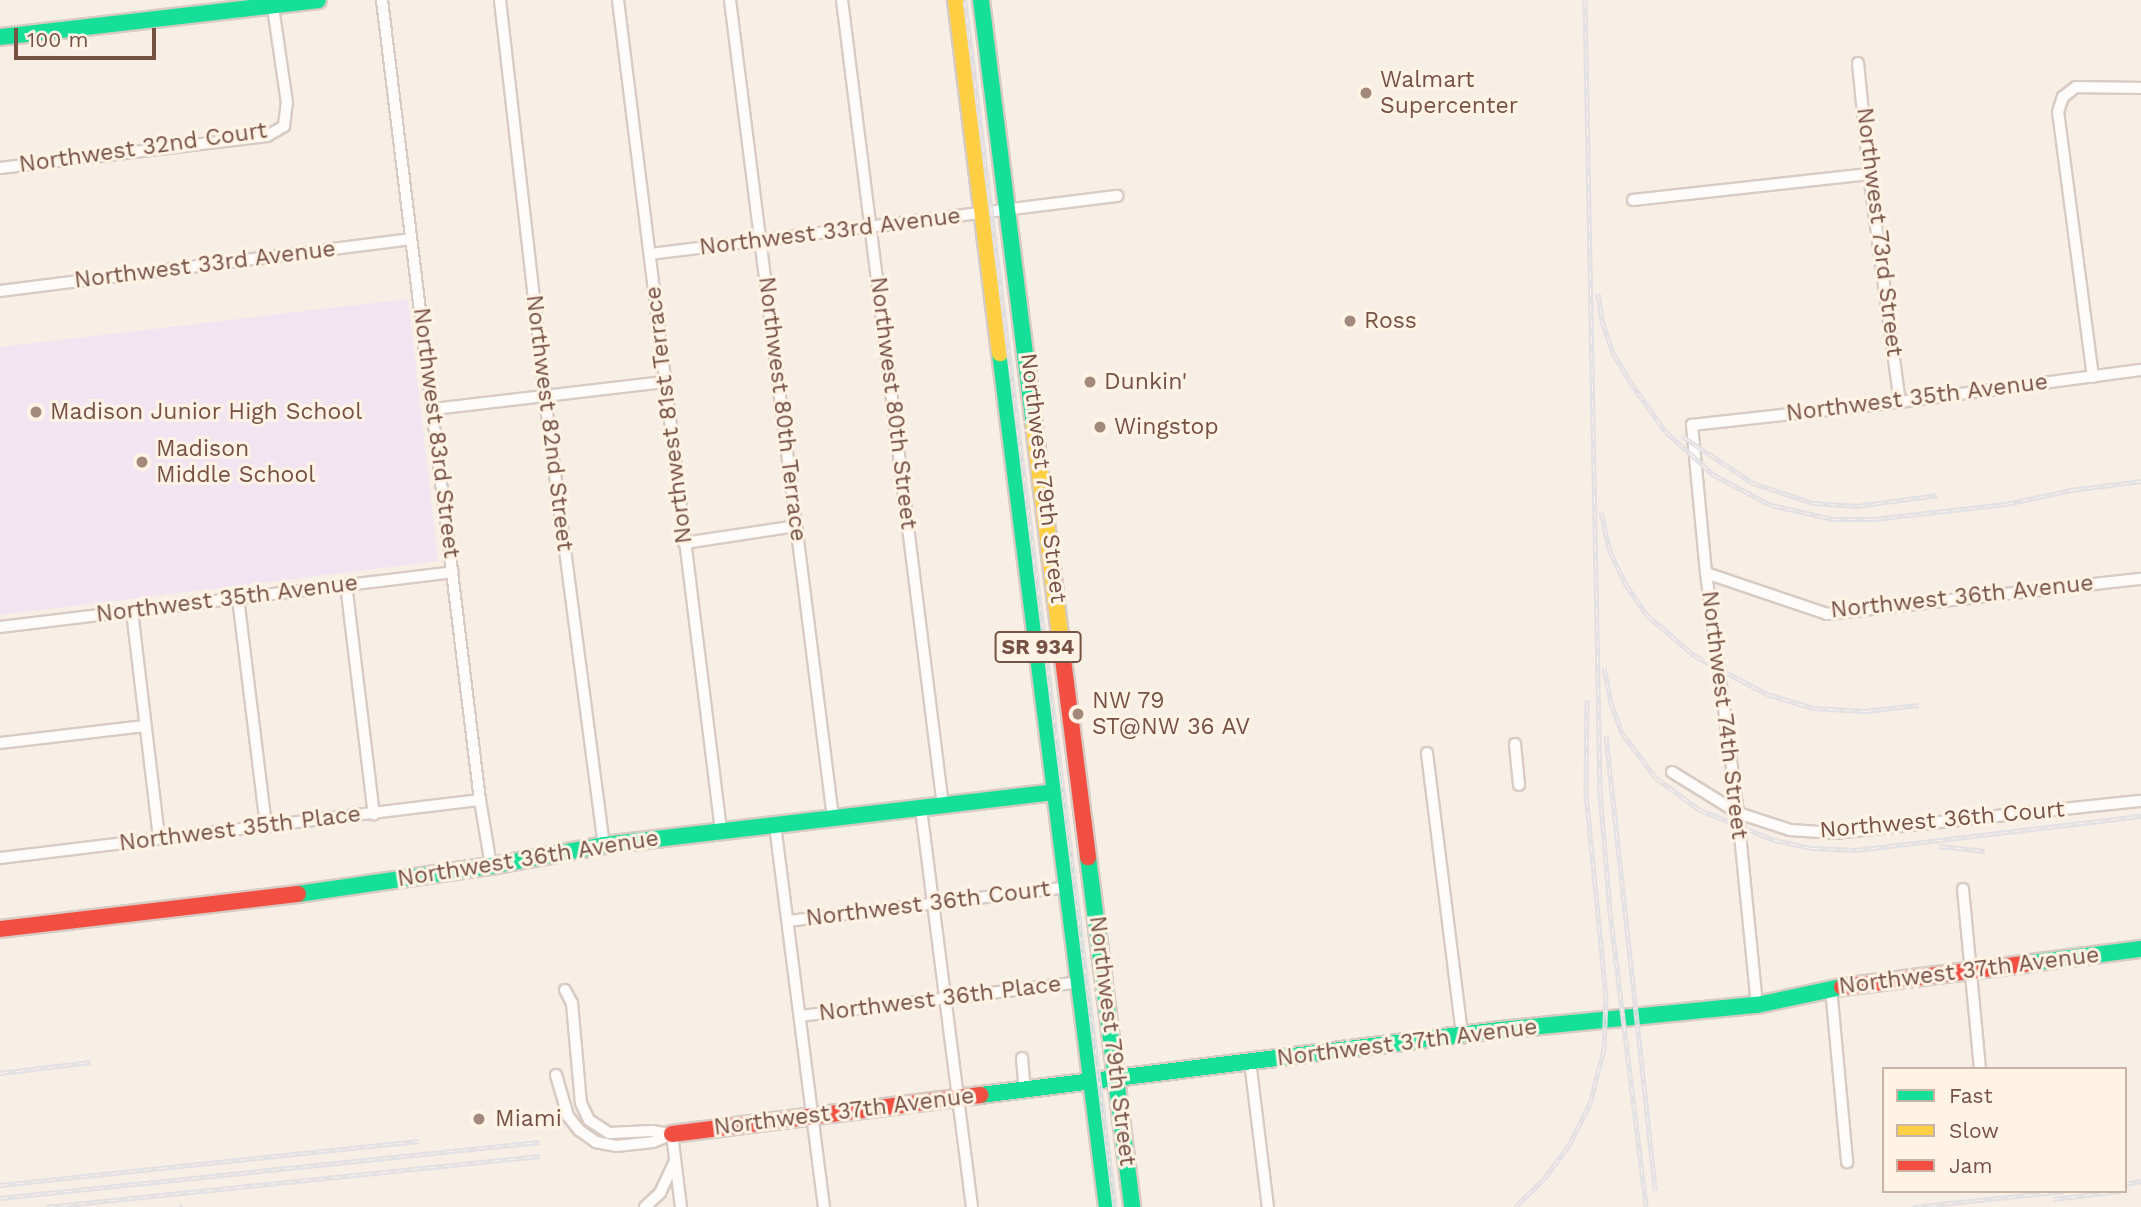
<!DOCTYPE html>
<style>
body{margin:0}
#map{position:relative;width:2141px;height:1207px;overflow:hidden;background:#f7eee5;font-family:"Work Sans",sans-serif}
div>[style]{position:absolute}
.education>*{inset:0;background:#f2e4f1}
.roads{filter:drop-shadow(2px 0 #d8cbc3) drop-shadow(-2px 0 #d8cbc3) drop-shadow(0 2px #d8cbc3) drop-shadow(0 -2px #d8cbc3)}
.street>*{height:10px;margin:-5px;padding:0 5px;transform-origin:5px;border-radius:5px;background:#fefcfb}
.fast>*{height:16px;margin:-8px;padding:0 8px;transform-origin:8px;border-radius:8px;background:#16e098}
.slow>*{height:16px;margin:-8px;padding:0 8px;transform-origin:8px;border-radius:8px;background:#ffcf43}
.jam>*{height:16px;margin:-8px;padding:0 8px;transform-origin:8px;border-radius:8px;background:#f24e42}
.rail>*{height:5px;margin-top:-2.5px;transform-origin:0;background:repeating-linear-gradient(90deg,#fff3e6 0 8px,#e3e0e3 0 16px);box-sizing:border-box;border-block:2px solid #e3e0e3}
.dots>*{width:19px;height:19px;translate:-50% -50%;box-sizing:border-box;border:4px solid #fff3e6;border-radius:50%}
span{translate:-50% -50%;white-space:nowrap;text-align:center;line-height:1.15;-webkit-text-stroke:6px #fff3e6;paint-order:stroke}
.shield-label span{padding:2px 5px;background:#fff3e6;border:2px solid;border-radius:5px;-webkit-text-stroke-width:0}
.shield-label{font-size:21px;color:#765244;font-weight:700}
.poi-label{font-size:23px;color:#765244}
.left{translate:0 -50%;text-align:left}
.street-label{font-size:23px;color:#765244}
.legend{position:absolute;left:1882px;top:1067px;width:245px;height:126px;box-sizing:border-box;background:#fff3e6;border:2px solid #c8b3a5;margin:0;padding:9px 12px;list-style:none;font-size:21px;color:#765244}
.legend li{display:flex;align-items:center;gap:14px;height:35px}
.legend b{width:35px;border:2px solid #c8b3a5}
.scale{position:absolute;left:14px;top:28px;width:142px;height:32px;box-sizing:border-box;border:4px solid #765244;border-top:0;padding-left:9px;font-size:21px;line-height:24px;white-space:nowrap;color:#765244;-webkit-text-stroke:5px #fff3e6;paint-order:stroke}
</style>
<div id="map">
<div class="education">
<i style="clip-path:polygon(408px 299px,438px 561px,0 615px,0 347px)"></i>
</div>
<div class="roads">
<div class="street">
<i style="left:382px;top:0;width:806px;rotate:83.02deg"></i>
<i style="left:480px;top:800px;width:67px;rotate:80.5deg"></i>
<i style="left:500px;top:0;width:401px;rotate:83.5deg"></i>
<i style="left:545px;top:398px;width:451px;rotate:82.5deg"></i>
<i style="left:618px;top:0;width:837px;rotate:82.93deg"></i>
<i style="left:730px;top:0;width:824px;rotate:82.82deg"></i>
<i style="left:842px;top:0;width:812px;rotate:82.86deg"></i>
<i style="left:1858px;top:63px;width:112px;rotate:84.3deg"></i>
<i style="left:1869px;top:174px;width:230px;rotate:82.3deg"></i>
<i style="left:0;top:168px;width:269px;rotate:-6.8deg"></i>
<i style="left:267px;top:136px;width:20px;rotate:-30deg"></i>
<i style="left:284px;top:126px;width:23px;rotate:-83deg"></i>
<i style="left:287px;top:103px;width:104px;rotate:-98.3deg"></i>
<i style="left:1633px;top:200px;width:237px;rotate:-6.3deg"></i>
<i style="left:650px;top:254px;width:471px;rotate:-7.1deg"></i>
<i style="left:0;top:291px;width:414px;rotate:-7.2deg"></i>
<i style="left:2093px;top:377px;width:267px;rotate:-97.5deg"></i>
<i style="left:2058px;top:112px;width:16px;rotate:-72deg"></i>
<i style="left:2063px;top:97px;width:16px;rotate:-38deg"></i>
<i style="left:2076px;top:87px;width:65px;rotate:0.9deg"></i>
<i style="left:434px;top:409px;width:233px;rotate:-6.7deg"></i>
<i style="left:684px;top:543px;width:113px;rotate:-8.6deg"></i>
<i style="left:1706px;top:573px;width:128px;rotate:18.7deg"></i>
<i style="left:1827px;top:614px;width:316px;rotate:-6.4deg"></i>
<i style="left:346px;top:584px;width:232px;rotate:83.1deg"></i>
<i style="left:238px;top:598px;width:229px;rotate:83deg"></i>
<i style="left:132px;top:611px;width:229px;rotate:83.2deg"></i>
<i style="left:0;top:627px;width:456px;rotate:-6.9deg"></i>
<i style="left:0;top:743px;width:145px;rotate:-6.7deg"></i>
<i style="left:1515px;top:744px;width:41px;rotate:84.4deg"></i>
<i style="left:1427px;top:753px;width:283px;rotate:82.9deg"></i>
<i style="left:1672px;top:772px;width:78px;rotate:31.8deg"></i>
<i style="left:1738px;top:813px;width:55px;rotate:18.1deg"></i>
<i style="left:1790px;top:830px;width:45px;rotate:3.8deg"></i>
<i style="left:1835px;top:833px;width:308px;rotate:-6deg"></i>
<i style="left:921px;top:809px;width:401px;rotate:82.7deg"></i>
<i style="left:775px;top:825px;width:385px;rotate:82.7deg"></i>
<i style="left:0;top:858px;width:483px;rotate:-6.9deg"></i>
<i style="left:1963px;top:889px;width:181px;rotate:84.6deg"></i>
<i style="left:788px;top:921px;width:281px;rotate:-6.9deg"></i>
<i style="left:1831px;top:988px;width:175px;rotate:84.7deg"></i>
<i style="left:565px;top:990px;width:15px;rotate:62deg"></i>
<i style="left:572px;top:1003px;width:100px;rotate:84.9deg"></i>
<i style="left:581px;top:1103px;width:19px;rotate:65deg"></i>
<i style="left:589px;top:1120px;width:24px;rotate:33deg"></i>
<i style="left:609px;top:1133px;width:43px;rotate:-2.7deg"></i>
<i style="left:652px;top:1131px;width:20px;rotate:9deg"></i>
<i style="left:1757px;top:1005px;width:193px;rotate:-95.7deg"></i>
<i style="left:1738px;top:813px;width:242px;rotate:-97.6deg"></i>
<i style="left:1706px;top:573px;width:149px;rotate:-95.4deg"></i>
<i style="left:1692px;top:425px;width:209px;rotate:-6.3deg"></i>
<i style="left:1900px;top:402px;width:243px;rotate:-7.6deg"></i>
<i style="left:800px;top:1016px;width:282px;rotate:-6.9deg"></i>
<i style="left:1022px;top:1058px;width:32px;rotate:85deg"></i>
<i style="left:1250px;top:1061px;width:147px;rotate:83deg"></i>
<i style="left:556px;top:1075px;width:43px;rotate:73.7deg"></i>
<i style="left:568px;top:1116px;width:18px;rotate:52deg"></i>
<i style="left:579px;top:1130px;width:21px;rotate:35deg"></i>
<i style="left:596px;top:1142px;width:20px;rotate:11deg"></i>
<i style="left:616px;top:1146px;width:37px;rotate:-6deg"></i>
<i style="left:653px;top:1142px;width:21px;rotate:-23deg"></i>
<i style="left:672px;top:1134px;width:74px;rotate:83deg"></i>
<i style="left:645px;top:1207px;width:21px;rotate:-43deg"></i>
<i style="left:660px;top:1193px;width:33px;rotate:-65deg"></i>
</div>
<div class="fast">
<i style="left:981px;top:0;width:429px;rotate:82.9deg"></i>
<i style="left:0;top:37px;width:320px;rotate:-6.6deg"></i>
<i style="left:1000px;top:353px;width:861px;rotate:82.86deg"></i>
<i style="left:1088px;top:857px;width:353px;rotate:82.8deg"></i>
<i style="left:298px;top:894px;width:195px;rotate:-8.3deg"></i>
<i style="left:491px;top:866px;width:115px;rotate:-10.5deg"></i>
<i style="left:604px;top:845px;width:454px;rotate:-6.7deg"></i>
<i style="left:2031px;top:963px;width:111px;rotate:-7.3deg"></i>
<i style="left:981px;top:1095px;width:523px;rotate:-7.14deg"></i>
<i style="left:1500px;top:1030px;width:258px;rotate:-5.6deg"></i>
<i style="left:1757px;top:1005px;width:87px;rotate:-12deg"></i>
</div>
<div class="slow">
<i style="left:956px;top:0;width:356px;rotate:82.9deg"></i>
<i style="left:1034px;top:426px;width:235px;rotate:82.9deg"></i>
</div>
<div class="jam">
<i style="left:1063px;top:659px;width:200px;rotate:82.8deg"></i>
<i style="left:0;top:929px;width:300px;rotate:-6.7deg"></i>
<i style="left:1842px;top:987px;width:191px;rotate:-7.2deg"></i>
<i style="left:672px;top:1134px;width:311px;rotate:-7.2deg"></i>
</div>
</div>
<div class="rail">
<i style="left:965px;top:0;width:1216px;rotate:82.92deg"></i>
<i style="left:1585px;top:0;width:792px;rotate:88.91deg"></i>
<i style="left:1600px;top:792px;width:120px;rotate:85.2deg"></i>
<i style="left:1610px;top:912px;width:297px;rotate:83deg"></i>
<i style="left:1598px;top:293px;width:28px;rotate:82deg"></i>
<i style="left:1602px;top:321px;width:34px;rotate:71deg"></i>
<i style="left:1613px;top:353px;width:31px;rotate:59deg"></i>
<i style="left:1629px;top:380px;width:62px;rotate:54.8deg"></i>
<i style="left:1665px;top:431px;width:66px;rotate:41.9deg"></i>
<i style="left:1714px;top:475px;width:64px;rotate:27.8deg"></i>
<i style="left:1771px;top:505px;width:64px;rotate:12.7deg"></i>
<i style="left:1833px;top:519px;width:41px"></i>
<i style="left:1874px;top:519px;width:133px;rotate:-6.5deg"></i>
<i style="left:2006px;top:504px;width:67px;rotate:-12deg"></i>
<i style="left:2072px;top:490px;width:70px;rotate:-7.4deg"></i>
<i style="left:1682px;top:436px;width:85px;rotate:33.5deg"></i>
<i style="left:1753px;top:483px;width:63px;rotate:18.4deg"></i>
<i style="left:1813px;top:503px;width:44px;rotate:3.9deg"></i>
<i style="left:1857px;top:506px;width:81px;rotate:-7.8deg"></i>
<i style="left:1601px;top:512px;width:41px;rotate:77.3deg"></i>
<i style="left:1610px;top:552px;width:37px;rotate:64deg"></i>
<i style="left:1626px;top:585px;width:37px;rotate:55deg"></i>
<i style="left:1647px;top:615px;width:63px;rotate:40.5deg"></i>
<i style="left:1695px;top:656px;width:81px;rotate:27.8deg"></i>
<i style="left:1767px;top:694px;width:48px;rotate:16.9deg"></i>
<i style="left:1813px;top:708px;width:52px;rotate:3.3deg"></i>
<i style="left:1865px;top:711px;width:54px;rotate:-6.3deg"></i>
<i style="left:1604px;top:667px;width:37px;rotate:79deg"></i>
<i style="left:1611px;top:703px;width:32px;rotate:70deg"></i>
<i style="left:1622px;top:733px;width:56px;rotate:52.9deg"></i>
<i style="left:1656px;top:778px;width:54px;rotate:36deg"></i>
<i style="left:1700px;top:810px;width:80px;rotate:22.1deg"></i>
<i style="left:1774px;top:840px;width:38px;rotate:12deg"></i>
<i style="left:1811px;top:848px;width:45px;rotate:2.5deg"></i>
<i style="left:1856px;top:850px;width:287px;rotate:-6.8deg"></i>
<i style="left:1606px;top:736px;width:457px;rotate:83.8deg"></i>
<i style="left:1939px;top:846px;width:46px;rotate:6.2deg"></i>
<i style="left:0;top:1073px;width:91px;rotate:-7deg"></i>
<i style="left:2125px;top:1184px;width:16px;rotate:-11deg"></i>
<i style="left:0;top:1185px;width:421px;rotate:-6deg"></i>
<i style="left:0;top:1198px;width:542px;rotate:-5.93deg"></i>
<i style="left:2053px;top:1199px;width:68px;rotate:-6.7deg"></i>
<i style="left:46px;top:1207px;width:497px;rotate:-5.9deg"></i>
<i style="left:179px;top:1207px;width:4px"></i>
<i style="left:1515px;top:1207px;width:40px;rotate:-44deg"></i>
<i style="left:1544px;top:1179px;width:42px;rotate:-53.7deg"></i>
<i style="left:1569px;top:1145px;width:46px;rotate:-62.9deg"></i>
<i style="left:1590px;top:1104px;width:57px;rotate:-75.7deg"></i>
<i style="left:1604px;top:1049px;width:52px;rotate:-87.8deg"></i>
<i style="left:1606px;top:997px;width:205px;rotate:-95.6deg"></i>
<i style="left:1586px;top:793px;width:93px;rotate:-89.4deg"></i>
<i style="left:1913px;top:1207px;width:152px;rotate:-6deg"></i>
</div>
<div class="dots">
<i style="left:1366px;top:93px;background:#a3897c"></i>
<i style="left:1350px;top:321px;background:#a3897c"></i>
<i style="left:1090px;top:382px;background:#a3897c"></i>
<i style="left:36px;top:412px;background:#a3897c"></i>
<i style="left:1100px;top:427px;background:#a3897c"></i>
<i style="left:142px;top:462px;background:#a3897c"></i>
<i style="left:1078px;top:714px;background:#a3897c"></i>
<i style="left:479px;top:1119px;background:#a3897c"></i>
</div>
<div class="shield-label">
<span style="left:1038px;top:647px">SR 934</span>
</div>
<div class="poi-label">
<span class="left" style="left:1380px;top:93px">Walmart<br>Supercenter</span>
<span class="left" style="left:1364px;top:321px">Ross</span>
<span class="left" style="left:1104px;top:382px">Dunkin'</span>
<span class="left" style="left:50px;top:412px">Madison Junior High School</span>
<span class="left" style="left:1114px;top:427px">Wingstop</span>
<span class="left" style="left:156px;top:462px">Madison<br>Middle School</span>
<span class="left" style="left:1092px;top:714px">NW 79<br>ST@NW 36 AV</span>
<span class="left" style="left:495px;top:1119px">Miami</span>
</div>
<div class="street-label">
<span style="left:143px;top:148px;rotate:-8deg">Northwest 32nd Court</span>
<span style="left:830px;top:232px;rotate:-7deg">Northwest 33rd Avenue</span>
<span style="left:1879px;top:232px;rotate:83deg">Northwest 73rd Street</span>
<span style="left:205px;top:265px;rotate:-7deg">Northwest 33rd Avenue</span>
<span style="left:1917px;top:398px;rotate:-7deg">Northwest 35th Avenue</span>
<span style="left:893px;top:403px;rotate:83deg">Northwest 80th Street</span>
<span style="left:782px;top:409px;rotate:83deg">Northwest 80th Terrace</span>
<span style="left:669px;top:415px;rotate:-97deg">Northwest 81st Terrace</span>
<span style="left:549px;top:423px;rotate:83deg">Northwest 82nd Street</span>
<span style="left:436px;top:433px;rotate:83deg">Northwest 83rd Street</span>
<span style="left:1043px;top:478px;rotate:83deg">Northwest 79th Street</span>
<span style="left:1962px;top:597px;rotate:-6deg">Northwest 36th Avenue</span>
<span style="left:227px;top:599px;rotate:-7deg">Northwest 35th Avenue</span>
<span style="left:1724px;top:715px;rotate:83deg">Northwest 74th Street</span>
<span style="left:1942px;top:820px;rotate:-5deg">Northwest 36th Court</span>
<span style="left:240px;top:829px;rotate:-7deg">Northwest 35th Place</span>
<span style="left:528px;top:859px;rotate:-9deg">Northwest 36th Avenue</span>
<span style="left:928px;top:904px;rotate:-7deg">Northwest 36th Court</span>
<span style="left:1969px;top:971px;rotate:-7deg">Northwest 37th Avenue</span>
<span style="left:940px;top:999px;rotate:-7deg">Northwest 36th Place</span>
<span style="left:1112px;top:1041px;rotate:83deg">Northwest 79th Street</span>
<span style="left:1407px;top:1043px;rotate:-7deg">Northwest 37th Avenue</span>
<span style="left:844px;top:1112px;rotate:-7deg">Northwest 37th Avenue</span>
</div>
<ul class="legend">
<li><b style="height:9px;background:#16e098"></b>Fast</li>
<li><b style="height:9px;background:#ffcf43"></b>Slow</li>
<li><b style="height:9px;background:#f24e42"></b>Jam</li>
</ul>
<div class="scale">100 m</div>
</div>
